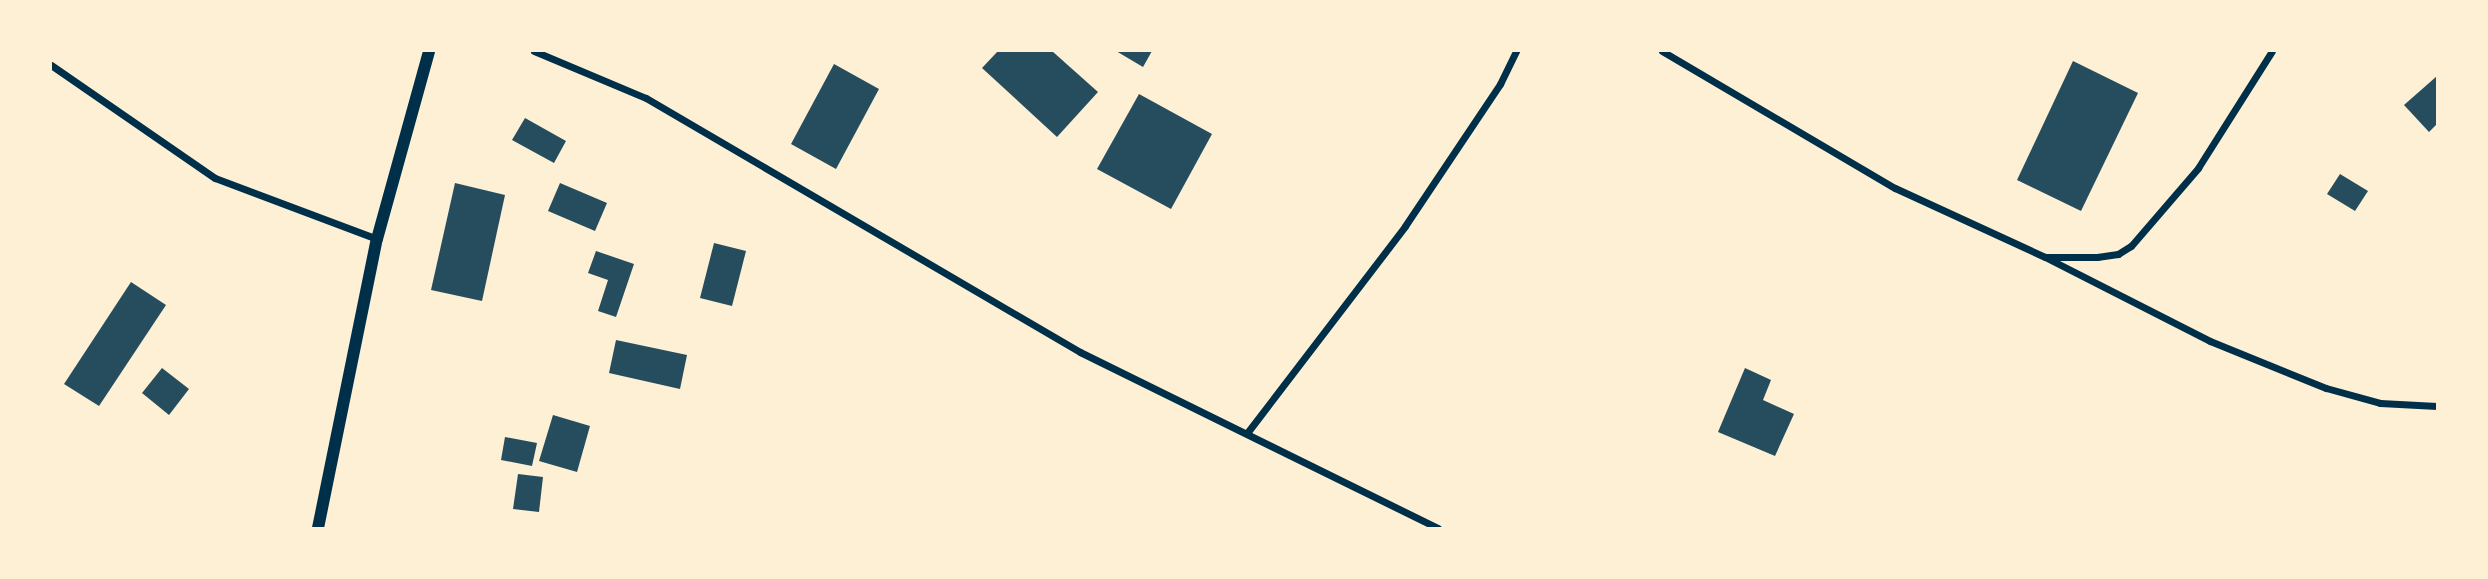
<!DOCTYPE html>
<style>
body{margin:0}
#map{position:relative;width:2488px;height:579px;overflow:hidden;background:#fdf0d5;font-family:"Source Sans 3",sans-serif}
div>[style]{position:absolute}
.building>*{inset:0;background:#264d5e}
.minor>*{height:7px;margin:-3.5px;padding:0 3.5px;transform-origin:3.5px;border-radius:3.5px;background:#003049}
.tertiary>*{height:12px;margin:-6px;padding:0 6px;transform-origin:6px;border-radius:6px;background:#003049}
span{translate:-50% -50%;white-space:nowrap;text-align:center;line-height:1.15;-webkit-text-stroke:7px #fdf0d5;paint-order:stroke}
.frame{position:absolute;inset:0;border:52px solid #fdf0d5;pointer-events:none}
</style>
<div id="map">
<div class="building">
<i style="clip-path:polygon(998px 51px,1052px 51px,1098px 92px,1057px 137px,982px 68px)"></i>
<i style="clip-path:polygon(1116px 51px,1152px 51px,1143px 67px)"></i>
<i style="clip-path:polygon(2073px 61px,2138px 93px,2081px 211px,2017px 180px)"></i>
<i style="clip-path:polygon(834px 64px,879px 89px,836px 169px,791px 144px)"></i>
<i style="clip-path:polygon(2437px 76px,2437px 124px,2429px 132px,2404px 105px)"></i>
<i style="clip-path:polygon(1139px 94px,1212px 134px,1171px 209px,1097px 169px)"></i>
<i style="clip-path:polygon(525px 118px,566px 141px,554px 163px,512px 140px)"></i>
<i style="clip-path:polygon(2340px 174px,2368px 191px,2355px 211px,2327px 194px)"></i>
<i style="clip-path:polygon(455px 183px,505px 195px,482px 301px,431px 290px)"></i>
<i style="clip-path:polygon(560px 183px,607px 203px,595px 231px,548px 211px)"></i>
<i style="clip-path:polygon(714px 243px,746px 251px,732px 306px,700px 298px)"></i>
<i style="clip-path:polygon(596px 251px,634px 264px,616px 317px,598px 311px,608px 280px,588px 273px)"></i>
<i style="clip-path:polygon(131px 282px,166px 305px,99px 406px,64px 384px)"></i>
<i style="clip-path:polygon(616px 340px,687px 355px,680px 389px,609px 373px)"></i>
<i style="clip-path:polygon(162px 368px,189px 389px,169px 415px,142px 393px)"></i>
<i style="clip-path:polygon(1745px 368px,1771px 380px,1763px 400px,1794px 414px,1775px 456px,1718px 432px)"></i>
<i style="clip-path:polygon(553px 415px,590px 426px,577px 472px,539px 461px)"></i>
<i style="clip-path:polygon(505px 437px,537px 443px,532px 466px,501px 460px)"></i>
<i style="clip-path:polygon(518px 474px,543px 477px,539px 512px,513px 509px)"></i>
</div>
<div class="minor">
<i style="left:534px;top:51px;width:121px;rotate:22.8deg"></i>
<i style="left:646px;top:98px;width:503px;rotate:30.34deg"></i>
<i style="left:1080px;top:352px;width:399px;rotate:26.2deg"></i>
<i style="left:1662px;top:51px;width:270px;rotate:30.5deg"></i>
<i style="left:1895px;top:188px;width:165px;rotate:24.7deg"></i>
<i style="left:2045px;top:257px;width:185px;rotate:27deg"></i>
<i style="left:2210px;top:341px;width:125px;rotate:22.1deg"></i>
<i style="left:2326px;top:388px;width:56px;rotate:15.5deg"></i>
<i style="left:2380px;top:403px;width:57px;rotate:3deg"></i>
<i style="left:51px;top:65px;width:199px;rotate:34.6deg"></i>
<i style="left:215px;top:178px;width:173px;rotate:20.6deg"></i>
<i style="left:2047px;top:257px;width:50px"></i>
<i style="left:2097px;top:257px;width:21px;rotate:-8deg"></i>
<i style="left:2118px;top:254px;width:15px;rotate:-32deg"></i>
<i style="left:2131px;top:246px;width:103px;rotate:-49.3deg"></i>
<i style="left:2198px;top:168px;width:138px;rotate:-57.7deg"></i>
<i style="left:1247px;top:433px;width:260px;rotate:-52.6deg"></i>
<i style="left:1405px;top:226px;width:171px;rotate:-56.2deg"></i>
<i style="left:1500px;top:84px;width:37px;rotate:-64deg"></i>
</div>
<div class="tertiary">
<i style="left:318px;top:528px;width:295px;rotate:-78.5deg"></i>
<i style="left:377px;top:239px;width:195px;rotate:-74.5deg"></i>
</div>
<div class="frame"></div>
</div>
